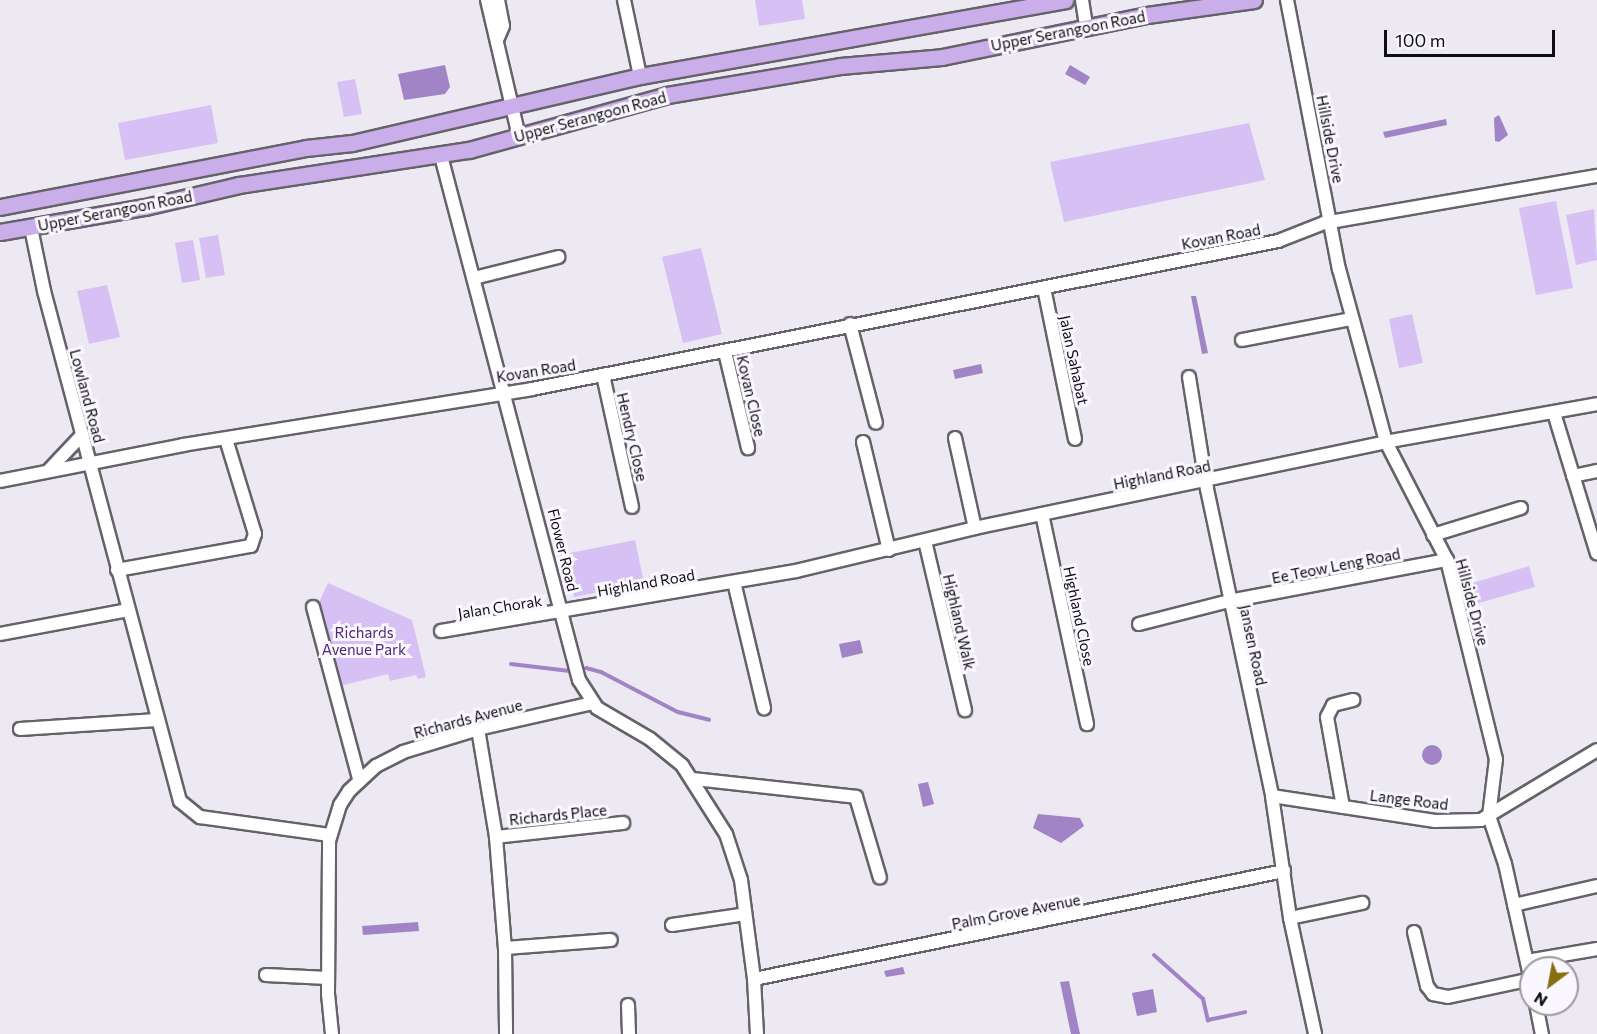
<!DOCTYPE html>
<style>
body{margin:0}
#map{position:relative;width:1597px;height:1034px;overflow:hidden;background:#ede9f3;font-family:Commissioner,sans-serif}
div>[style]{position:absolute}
.green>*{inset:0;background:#d6c0f4}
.water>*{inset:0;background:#a084c5}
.round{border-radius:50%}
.stream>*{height:4px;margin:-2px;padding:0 2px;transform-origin:2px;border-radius:2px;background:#a084c5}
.roads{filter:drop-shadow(2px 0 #65626a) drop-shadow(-2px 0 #65626a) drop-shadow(0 2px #65626a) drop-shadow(0 -2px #65626a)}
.minor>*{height:12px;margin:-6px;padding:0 6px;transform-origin:6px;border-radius:6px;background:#fff}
.major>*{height:15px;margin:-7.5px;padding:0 7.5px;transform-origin:7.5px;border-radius:7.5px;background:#caaee9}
span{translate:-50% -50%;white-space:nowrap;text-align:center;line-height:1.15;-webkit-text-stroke:6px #faf7ff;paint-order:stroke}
.street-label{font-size:15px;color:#0e0d10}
.park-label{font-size:15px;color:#4f2876}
.north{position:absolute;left:1519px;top:956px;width:60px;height:60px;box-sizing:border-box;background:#faf7ff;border:2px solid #9c999f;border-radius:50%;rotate:212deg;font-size:16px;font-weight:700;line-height:24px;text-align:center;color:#0e0d10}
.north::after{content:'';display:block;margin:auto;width:21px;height:27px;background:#866f0f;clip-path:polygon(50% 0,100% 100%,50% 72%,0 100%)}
.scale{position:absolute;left:1384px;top:30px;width:171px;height:27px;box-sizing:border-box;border:3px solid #0e0d10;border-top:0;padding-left:8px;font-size:18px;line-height:21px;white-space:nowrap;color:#0e0d10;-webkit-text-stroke:4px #faf7ff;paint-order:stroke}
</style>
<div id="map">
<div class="green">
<i style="clip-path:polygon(755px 0,802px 0,805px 19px,759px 26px)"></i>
<i style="clip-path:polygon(355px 79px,362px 114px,344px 117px,337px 82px)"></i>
<i style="clip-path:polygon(211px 105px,218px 143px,125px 160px,118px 123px)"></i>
<i style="clip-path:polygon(1249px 123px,1265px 180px,1064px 222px,1050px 162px)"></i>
<i style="clip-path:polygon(1556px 201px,1573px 288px,1536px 295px,1519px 208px)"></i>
<i style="clip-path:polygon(1594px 209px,1597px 260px,1576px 265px,1566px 215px)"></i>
<i style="clip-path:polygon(218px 235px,225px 275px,206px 278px,199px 238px)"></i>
<i style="clip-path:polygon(193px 240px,200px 280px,182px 283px,175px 243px)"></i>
<i style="clip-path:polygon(701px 248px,722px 334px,683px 343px,662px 257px)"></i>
<i style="clip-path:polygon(107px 285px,120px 337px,89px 344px,77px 291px)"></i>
<i style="clip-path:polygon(1412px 314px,1423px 363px,1399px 368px,1389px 319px)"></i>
<i style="clip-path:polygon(635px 540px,644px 583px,574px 597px,565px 554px)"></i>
<i style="clip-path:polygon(1529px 566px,1535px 587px,1472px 605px,1466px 585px)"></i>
<i style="clip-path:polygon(328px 583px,412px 620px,426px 677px,418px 679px,416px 675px,390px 681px,388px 674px,336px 687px,317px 607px)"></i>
</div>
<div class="water">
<i style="clip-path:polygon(445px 65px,450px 87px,445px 94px,404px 100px,398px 74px)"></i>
<i style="clip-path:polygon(1070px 65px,1090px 77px,1085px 85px,1065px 74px)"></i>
<i style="clip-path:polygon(1499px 115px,1508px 135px,1499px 142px,1495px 141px,1494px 118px)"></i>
<i style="clip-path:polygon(1446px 119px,1447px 125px,1385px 138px,1383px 132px)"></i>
<i style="clip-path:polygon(1196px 296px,1208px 353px,1202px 354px,1191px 296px)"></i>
<i style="clip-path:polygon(981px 364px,983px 373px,955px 379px,953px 370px)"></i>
<i style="clip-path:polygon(860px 640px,863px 653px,842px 658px,839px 644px)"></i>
<i class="round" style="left:1422px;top:745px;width:20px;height:20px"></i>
<i style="clip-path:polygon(928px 782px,934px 804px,923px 807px,918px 784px)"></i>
<i style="clip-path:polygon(1038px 814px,1080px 818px,1084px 826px,1061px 843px,1033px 828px)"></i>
<i style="clip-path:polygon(418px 922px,419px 931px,363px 935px,362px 926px)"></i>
<i style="clip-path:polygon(903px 967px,905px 974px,886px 977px,884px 971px)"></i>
<i style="clip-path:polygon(1069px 981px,1080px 1034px,1071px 1034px,1060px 982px)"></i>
<i style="clip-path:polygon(1153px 989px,1157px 1012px,1137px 1016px,1132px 993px)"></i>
</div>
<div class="stream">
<i style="left:511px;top:664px;width:59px;rotate:6.8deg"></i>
<i style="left:586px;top:668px;width:16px;rotate:15deg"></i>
<i style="left:601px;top:672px;width:87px;rotate:27.5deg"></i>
<i style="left:678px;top:712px;width:32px;rotate:14deg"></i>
<i style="left:1154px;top:955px;width:66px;rotate:41.9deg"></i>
<i style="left:1203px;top:999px;width:22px;rotate:77deg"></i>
<i style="left:1208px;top:1020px;width:38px;rotate:-12deg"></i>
</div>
<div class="roads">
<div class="minor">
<i style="left:487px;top:0;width:140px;rotate:76.8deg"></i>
<i style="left:498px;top:0;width:26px;rotate:79deg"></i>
<i style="left:503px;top:26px;width:13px;rotate:113deg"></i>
<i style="left:624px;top:0;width:78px;rotate:78.1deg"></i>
<i style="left:1082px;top:0;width:26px;rotate:81deg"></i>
<i style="left:1287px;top:0;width:274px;rotate:79.1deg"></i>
<i style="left:1339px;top:269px;width:137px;rotate:74.7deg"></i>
<i style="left:1375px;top:401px;width:42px;rotate:75deg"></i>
<i style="left:1386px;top:442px;width:133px;rotate:62.7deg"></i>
<i style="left:1447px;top:560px;width:205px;rotate:76.2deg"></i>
<i style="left:1496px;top:759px;width:57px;rotate:97deg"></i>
<i style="left:1489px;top:816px;width:51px;rotate:71.6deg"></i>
<i style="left:1505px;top:864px;width:119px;rotate:77.4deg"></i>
<i style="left:441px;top:156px;width:542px;rotate:75.25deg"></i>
<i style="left:579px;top:680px;width:33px;rotate:57deg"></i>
<i style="left:597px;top:708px;width:61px;rotate:30.3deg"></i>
<i style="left:650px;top:739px;width:41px;rotate:39.1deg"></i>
<i style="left:682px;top:765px;width:82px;rotate:57.5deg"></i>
<i style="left:726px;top:834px;width:48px;rotate:71.9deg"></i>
<i style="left:741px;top:880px;width:100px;rotate:82.5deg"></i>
<i style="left:754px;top:979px;width:55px;rotate:86.9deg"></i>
<i style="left:31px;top:228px;width:64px;rotate:78.3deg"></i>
<i style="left:44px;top:291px;width:528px;rotate:75.07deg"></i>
<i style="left:180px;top:801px;width:26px;rotate:39deg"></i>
<i style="left:200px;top:817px;width:131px;rotate:7.9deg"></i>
<i style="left:474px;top:278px;width:87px;rotate:-14deg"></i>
<i style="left:1044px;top:288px;width:154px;rotate:78.4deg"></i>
<i style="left:850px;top:324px;width:102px;rotate:75.3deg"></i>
<i style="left:1242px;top:340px;width:111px;rotate:-10.9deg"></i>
<i style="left:725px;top:352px;width:99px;rotate:76.5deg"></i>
<i style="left:603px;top:375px;width:135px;rotate:77.6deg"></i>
<i style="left:1189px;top:377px;width:113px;rotate:80.9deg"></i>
<i style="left:1207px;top:489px;width:314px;rotate:78deg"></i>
<i style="left:1272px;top:796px;width:123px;rotate:81.6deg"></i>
<i style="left:1290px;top:918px;width:119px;rotate:77.8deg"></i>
<i style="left:1554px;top:413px;width:147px;rotate:73deg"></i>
<i style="left:955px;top:438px;width:92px;rotate:77.5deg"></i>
<i style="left:863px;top:442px;width:111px;rotate:76.5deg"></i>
<i style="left:48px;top:471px;width:50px;rotate:-46.6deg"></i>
<i style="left:1573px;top:476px;width:25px;rotate:-12deg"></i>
<i style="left:0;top:481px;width:187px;rotate:-11.1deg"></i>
<i style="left:183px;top:445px;width:353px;rotate:-9.1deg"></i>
<i style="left:532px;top:389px;width:761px;rotate:-11.22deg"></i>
<i style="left:1278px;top:241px;width:49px;rotate:-21.4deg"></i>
<i style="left:1324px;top:223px;width:277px;rotate:-9.8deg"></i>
<i style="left:1042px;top:514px;width:215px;rotate:77.9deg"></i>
<i style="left:1433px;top:535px;width:92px;rotate:-17.1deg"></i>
<i style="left:925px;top:541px;width:174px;rotate:76.7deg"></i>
<i style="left:117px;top:570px;width:136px;rotate:-10.2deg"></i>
<i style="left:251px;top:546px;width:13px;rotate:-72deg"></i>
<i style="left:255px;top:534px;width:99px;rotate:-107deg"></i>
<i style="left:734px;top:582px;width:130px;rotate:76.6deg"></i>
<i style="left:313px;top:607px;width:178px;rotate:75deg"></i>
<i style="left:1139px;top:624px;width:93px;rotate:-14.3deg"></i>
<i style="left:1229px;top:601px;width:222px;rotate:-10.7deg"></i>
<i style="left:441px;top:631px;width:360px;rotate:-9.6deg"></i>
<i style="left:796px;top:571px;width:184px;rotate:-13.5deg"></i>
<i style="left:975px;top:528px;width:424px;rotate:-11.8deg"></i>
<i style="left:1390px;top:441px;width:210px;rotate:-10.1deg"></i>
<i style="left:0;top:634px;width:130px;rotate:-10.6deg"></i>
<i style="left:20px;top:729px;width:137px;rotate:-3.8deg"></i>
<i style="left:478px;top:729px;width:109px;rotate:80.5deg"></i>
<i style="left:496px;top:837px;width:111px;rotate:85.4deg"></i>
<i style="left:505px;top:948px;width:86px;rotate:89.3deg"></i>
<i style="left:694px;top:779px;width:163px;rotate:6.3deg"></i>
<i style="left:856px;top:797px;width:84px;rotate:73.5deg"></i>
<i style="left:1272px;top:796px;width:165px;rotate:8.7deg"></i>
<i style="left:1435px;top:821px;width:46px;rotate:-1.2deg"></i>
<i style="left:1481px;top:820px;width:135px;rotate:-31.1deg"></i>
<i style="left:1343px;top:807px;width:91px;rotate:-100.1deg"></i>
<i style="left:1327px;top:717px;width:13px;rotate:-63deg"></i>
<i style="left:1333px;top:705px;width:21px;rotate:-14deg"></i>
<i style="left:496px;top:837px;width:128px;rotate:-6.3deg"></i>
<i style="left:1514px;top:905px;width:85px;rotate:-12.9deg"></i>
<i style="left:1290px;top:918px;width:74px;rotate:-11.8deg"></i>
<i style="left:672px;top:925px;width:69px;rotate:-8.4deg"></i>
<i style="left:1414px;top:932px;width:56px;rotate:76.5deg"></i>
<i style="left:1427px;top:986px;width:10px;rotate:53deg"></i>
<i style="left:1433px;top:994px;width:15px;rotate:11deg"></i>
<i style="left:1448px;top:997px;width:85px;rotate:-12.2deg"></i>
<i style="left:505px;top:948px;width:106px;rotate:-4.3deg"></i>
<i style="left:1527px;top:961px;width:71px;rotate:-9.7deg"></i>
<i style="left:266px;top:975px;width:62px;rotate:2.8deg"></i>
<i style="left:754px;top:979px;width:541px;rotate:-11.52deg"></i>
<i style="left:1536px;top:1004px;width:31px;rotate:79deg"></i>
<i style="left:628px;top:1005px;width:29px;rotate:88deg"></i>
<i style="left:332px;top:1034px;width:40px;rotate:-95.7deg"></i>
<i style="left:328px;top:994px;width:153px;rotate:-89.6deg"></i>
<i style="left:329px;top:841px;width:38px;rotate:-73deg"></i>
<i style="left:340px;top:805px;width:17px;rotate:-57deg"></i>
<i style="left:349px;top:791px;width:37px;rotate:-43deg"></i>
<i style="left:376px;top:766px;width:30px;rotate:-27deg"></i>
<i style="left:403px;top:752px;width:78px;rotate:-17deg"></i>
<i style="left:478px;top:729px;width:117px;rotate:-12.8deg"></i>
</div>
<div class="major">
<i style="left:0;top:207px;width:312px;rotate:-10.9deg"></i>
<i style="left:306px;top:148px;width:46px;rotate:-6.2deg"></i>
<i style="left:352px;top:143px;width:296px;rotate:-13.1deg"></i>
<i style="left:640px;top:76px;width:432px;rotate:-10.1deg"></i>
<i style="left:0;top:232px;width:147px;rotate:-9.8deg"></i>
<i style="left:145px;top:207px;width:97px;rotate:-13.2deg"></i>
<i style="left:239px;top:185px;width:233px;rotate:-8.7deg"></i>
<i style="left:469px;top:150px;width:205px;rotate:-15.5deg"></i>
<i style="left:667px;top:95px;width:175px;rotate:-9.5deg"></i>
<i style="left:840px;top:66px;width:102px;rotate:-5deg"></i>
<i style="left:942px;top:57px;width:209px;rotate:-11.6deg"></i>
<i style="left:1147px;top:15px;width:108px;rotate:-8deg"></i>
</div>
</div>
<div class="street-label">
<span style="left:1068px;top:31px;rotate:-11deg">Upper Serangoon Road</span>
<span style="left:590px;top:117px;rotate:-15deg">Upper Serangoon Road</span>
<span style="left:1330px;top:139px;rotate:79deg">Hillside Drive</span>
<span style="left:115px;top:211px;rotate:-11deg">Upper Serangoon Road</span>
<span style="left:1221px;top:237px;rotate:-11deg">Kovan Road</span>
<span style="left:1074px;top:360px;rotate:78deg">Jalan Sahabat</span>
<span style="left:536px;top:371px;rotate:-9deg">Kovan Road</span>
<span style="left:87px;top:396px;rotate:75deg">Lowland Road</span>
<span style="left:751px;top:396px;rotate:77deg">Kovan Close</span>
<span style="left:632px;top:437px;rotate:77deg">Hendry Close</span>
<span style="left:1162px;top:475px;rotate:-11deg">Highland Road</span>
<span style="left:563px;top:550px;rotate:76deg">Flower Road</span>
<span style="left:1336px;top:566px;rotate:-11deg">Ee Teow Leng Road</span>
<span style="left:646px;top:583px;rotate:-10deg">Highland Road</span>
<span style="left:1472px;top:602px;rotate:75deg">Hillside Drive</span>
<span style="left:500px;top:607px;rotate:-9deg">Jalan Chorak</span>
<span style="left:1079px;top:616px;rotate:78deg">Highland Close</span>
<span style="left:959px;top:622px;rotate:77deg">Highland Walk</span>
<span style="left:1253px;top:645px;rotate:78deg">Jansen Road</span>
<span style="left:468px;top:719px;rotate:-15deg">Richards Avenue</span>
<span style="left:1409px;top:800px;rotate:7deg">Lange Road</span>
<span style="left:558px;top:815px;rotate:-6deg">Richards Place</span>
<span style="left:1016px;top:912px;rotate:-11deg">Palm Grove Avenue</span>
</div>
<div class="park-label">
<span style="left:364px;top:641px">Richards<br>Avenue Park</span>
</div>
<div class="north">N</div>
<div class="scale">100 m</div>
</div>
